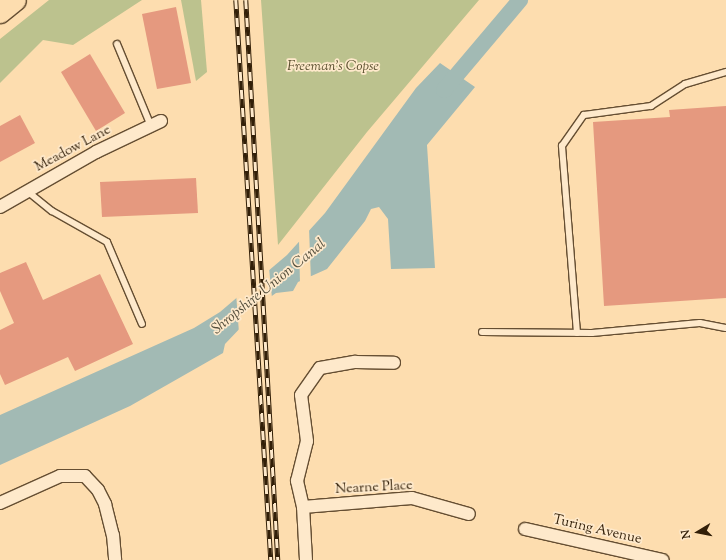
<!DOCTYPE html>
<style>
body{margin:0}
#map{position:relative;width:726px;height:560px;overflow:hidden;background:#fdddaf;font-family:"Sorts Mill Goudy",serif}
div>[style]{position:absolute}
.green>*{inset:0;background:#bcc28e}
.water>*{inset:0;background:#a2bab4}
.pier>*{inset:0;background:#fdddaf}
.canal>*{height:16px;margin:-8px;padding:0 8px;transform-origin:8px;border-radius:8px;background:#a2bab4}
.building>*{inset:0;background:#e5997f}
.roads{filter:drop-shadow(1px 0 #654e32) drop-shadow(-1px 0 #654e32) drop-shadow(0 1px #654e32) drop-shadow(0 -1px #654e32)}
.service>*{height:6px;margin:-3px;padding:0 3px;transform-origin:3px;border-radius:3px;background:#fee9cb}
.minor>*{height:12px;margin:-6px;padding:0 6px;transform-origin:6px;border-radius:6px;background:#fee9cb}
.motorway>*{height:22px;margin:-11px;padding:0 11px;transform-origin:11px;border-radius:11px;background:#fdddaf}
.rail>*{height:4.5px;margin-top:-2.25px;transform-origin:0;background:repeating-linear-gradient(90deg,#fee9cb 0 9px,#321f08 0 18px);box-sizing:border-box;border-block:1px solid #321f08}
span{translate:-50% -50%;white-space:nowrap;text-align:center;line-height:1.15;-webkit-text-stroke:3.5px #fee9cb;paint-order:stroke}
.park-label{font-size:14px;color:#5b5030;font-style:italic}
.street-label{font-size:14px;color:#321f08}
.water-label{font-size:15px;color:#544e3c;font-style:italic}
.north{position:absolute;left:678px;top:512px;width:40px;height:40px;-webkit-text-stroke:3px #fee9cb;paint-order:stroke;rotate:260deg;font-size:11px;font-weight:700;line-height:16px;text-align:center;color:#321f08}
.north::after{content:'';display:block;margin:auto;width:14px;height:18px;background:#321f08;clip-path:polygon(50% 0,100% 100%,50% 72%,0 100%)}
</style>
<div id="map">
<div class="green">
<i style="clip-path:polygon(49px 0,142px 0,73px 45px,43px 40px,0 83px,0 39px)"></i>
<i style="clip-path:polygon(181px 0,201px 0,207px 72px,196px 81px)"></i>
<i style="clip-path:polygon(261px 0,479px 0,367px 132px,278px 245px)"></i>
</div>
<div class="water">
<i style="clip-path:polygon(440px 63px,475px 87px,427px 145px,435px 268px,391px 269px,388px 219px,379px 207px,371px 209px,365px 221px,327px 269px,298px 282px,293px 291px,276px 293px,269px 298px,225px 344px,223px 353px,130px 406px,0 465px,0 415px,194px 328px,220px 312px,287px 255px,325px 213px,416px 88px)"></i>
</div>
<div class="pier">
<i style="clip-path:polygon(309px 228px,311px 281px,300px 284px,299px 240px)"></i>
<i style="clip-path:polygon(269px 268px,272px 298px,239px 333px,236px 293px)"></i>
</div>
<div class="canal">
<i style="left:444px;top:90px;width:118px;rotate:-49.8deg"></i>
</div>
<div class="building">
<i style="clip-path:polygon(176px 7px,191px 83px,157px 89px,142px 14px)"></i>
<i style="clip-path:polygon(90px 54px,125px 113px,96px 131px,61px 72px)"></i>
<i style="clip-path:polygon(726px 106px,726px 298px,604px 306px,593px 122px,670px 117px,669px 110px)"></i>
<i style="clip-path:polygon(20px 115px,35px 143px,0 162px,0 126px)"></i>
<i style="clip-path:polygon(196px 178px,198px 213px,102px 217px,100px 182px)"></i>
<i style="clip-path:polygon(26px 262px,43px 300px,100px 274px,133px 344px,75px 371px,68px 357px,5px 385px,0 374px,0 330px,14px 323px,0 291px,0 273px)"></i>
</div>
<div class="roads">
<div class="service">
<i style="left:117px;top:44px;width:89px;rotate:67.5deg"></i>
<i style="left:27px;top:191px;width:32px;rotate:39deg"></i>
<i style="left:52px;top:211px;width:63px;rotate:29.4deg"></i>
<i style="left:107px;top:242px;width:89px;rotate:66.9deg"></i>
<i style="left:482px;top:332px;width:110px;rotate:0.5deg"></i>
<i style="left:592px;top:333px;width:108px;rotate:-5.3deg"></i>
<i style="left:700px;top:323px;width:26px;rotate:11deg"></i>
<i style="left:577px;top:333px;width:188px;rotate:-94.6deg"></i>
<i style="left:562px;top:146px;width:38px;rotate:-55deg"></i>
<i style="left:584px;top:115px;width:68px;rotate:-7.7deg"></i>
<i style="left:651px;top:106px;width:40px;rotate:-32.9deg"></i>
<i style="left:685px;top:84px;width:43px;rotate:-16.3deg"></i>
</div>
<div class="minor">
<i style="left:0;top:207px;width:111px;rotate:-29.8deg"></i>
<i style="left:96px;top:152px;width:72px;rotate:-25.5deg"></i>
<i style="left:0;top:503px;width:66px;rotate:-24.2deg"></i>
<i style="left:60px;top:476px;width:25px"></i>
<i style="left:85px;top:476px;width:19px;rotate:47deg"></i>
<i style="left:98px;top:490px;width:16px;rotate:63deg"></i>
<i style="left:105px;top:504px;width:32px;rotate:76deg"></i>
<i style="left:113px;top:535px;width:25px;rotate:85deg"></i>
<i style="left:303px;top:507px;width:109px;rotate:-4.7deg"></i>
<i style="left:412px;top:498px;width:59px;rotate:15.7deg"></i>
<i style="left:525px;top:529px;width:141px;rotate:12.7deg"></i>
<i style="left:306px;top:560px;width:53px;rotate:-93.2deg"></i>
<i style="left:303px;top:507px;width:27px;rotate:-103deg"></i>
<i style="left:297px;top:481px;width:41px;rotate:-76deg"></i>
<i style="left:307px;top:441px;width:46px;rotate:-97.4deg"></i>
<i style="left:301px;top:395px;width:33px;rotate:-55deg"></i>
<i style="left:320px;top:368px;width:36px;rotate:-10deg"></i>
<i style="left:355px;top:362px;width:39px;rotate:1deg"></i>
</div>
<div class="motorway">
<i style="left:0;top:12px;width:19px;rotate:-39deg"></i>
</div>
</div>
<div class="rail">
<i style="left:236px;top:0;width:561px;rotate:86.42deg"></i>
<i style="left:246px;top:0;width:561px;rotate:86.73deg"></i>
</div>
<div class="park-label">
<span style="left:333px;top:67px">Freeman's Copse</span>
</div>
<div class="street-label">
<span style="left:73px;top:149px;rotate:-28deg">Meadow Lane</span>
<span style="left:374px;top:488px;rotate:-3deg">Nearne Place</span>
<span style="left:597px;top:530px;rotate:13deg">Turing Avenue</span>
</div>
<div class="water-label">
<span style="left:269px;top:287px;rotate:-39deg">Shropshire Union Canal</span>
</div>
<div class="north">N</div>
</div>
